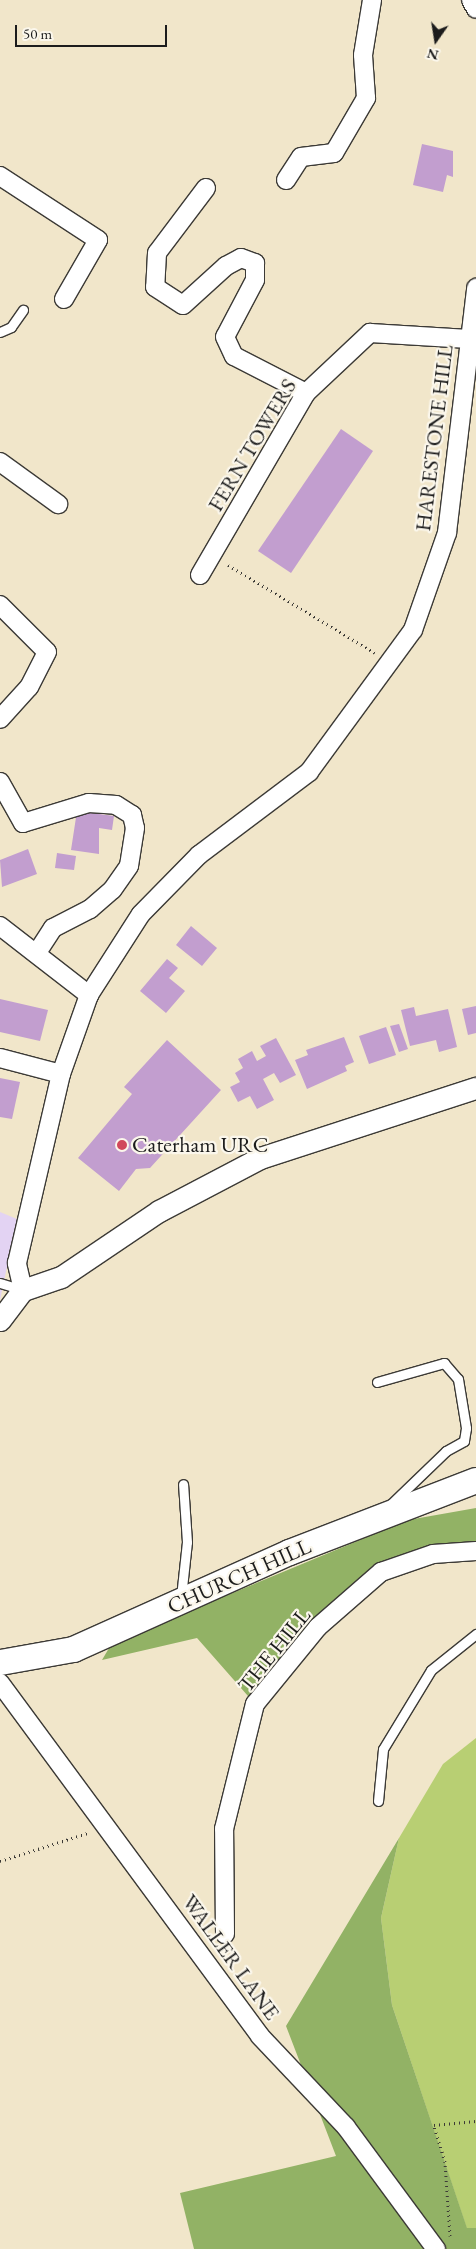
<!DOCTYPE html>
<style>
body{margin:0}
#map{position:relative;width:476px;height:2249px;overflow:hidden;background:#f1e6ca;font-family:"EB Garamond",serif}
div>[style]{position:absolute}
.built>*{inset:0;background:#e3d3f3}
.green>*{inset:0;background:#b8cf73}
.forest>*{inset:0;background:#92b265}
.building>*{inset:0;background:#c29ecf}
.path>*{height:3px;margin-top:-1.5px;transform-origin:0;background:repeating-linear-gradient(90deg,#3c3a36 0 1px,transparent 0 5px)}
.roads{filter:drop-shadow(1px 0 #3c3a36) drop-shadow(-1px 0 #3c3a36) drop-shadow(0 1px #3c3a36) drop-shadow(0 -1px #3c3a36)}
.service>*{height:9px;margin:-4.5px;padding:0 4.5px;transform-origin:4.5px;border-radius:4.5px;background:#fff}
.minor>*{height:18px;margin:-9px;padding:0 9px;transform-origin:9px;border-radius:9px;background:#fff}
.tertiary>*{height:21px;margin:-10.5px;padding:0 10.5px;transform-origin:10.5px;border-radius:10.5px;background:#fff}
.secondary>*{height:25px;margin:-12.5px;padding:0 12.5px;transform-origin:12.5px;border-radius:12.5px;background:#fff}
.dots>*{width:14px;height:14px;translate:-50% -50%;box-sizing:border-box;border:2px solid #fbf7ec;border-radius:50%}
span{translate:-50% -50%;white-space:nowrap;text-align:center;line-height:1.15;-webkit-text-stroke:4.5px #fbf7ec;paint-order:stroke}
.street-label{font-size:22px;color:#1c1c1c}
.poi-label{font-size:22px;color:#1c1c1c}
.left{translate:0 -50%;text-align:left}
.north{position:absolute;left:411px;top:15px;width:50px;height:50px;-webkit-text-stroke:4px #fbf7ec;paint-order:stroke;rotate:193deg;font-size:14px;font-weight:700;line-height:20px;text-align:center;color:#1c1c1c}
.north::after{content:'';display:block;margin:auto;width:18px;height:22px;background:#1c1c1c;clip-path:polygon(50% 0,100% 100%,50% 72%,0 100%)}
.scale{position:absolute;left:15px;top:25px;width:152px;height:22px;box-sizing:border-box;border:2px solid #1c1c1c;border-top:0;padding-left:6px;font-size:15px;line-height:18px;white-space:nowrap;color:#1c1c1c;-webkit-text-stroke:4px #fbf7ec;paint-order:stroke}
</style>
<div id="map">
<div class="built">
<i style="clip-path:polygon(0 1212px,17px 1219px,0 1300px)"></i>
</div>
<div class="green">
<i style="clip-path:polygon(476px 1738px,476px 2228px,467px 2229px,392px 2005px,381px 1918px,399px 1838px,443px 1764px)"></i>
</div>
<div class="forest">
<i style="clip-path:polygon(476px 1508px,476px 1554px,381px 1572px,255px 1704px,197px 1638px,102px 1660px,112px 1643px,408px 1520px)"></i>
<i style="clip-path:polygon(399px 1838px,381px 1918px,392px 2005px,467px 2228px,476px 2228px,476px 2249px,194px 2249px,180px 2193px,336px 2156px,286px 2026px)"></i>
</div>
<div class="building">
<i style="clip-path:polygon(422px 144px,453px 151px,453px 177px,447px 175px,443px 192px,413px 185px)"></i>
<i style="clip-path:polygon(341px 429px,373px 451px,291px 573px,258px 551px)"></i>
<i style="clip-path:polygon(77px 811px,114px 816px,112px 830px,99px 828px,99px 854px,71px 850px)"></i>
<i style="clip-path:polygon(28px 849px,37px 874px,2px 887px,0 860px)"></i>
<i style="clip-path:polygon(57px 853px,76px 856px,74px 870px,55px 868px)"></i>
<i style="clip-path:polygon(191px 926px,217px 948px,202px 966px,176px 945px)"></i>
<i style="clip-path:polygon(167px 959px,178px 968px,169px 978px,185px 991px,166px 1013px,140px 991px)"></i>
<i style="clip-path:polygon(0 999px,48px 1010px,40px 1041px,0 1032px)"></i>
<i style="clip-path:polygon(476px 1006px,476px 1033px,468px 1035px,462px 1009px)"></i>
<i style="clip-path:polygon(414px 1007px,416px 1016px,448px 1009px,457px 1047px,439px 1052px,436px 1040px,410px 1046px,401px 1010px)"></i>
<i style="clip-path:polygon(399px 1024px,408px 1049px,399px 1052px,390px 1026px)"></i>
<i style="clip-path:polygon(386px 1027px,396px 1055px,369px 1064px,359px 1036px)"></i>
<i style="clip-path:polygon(344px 1037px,354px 1062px,345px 1066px,347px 1071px,307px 1089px,295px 1060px,308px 1055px,306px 1050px)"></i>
<i style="clip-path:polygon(276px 1038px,296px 1075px,280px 1083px,274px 1073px,263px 1079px,274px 1100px,257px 1109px,250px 1096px,238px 1102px,230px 1087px,240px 1082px,235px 1073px,243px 1068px,238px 1059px,252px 1051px,257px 1061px,266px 1056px,260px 1046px)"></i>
<i style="clip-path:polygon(167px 1040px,221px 1090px,150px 1168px,136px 1169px,119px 1191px,78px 1158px,132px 1094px,124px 1087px)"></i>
<i style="clip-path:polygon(0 1078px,20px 1082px,12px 1119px,0 1117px)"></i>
</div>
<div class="path">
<i style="left:228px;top:565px;width:171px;rotate:30.9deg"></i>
<i style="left:0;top:1861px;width:92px;rotate:-17.7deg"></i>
<i style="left:450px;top:2236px;width:74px;rotate:-93.9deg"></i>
<i style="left:445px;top:2162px;width:39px;rotate:-107deg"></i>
<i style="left:434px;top:2125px;width:42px;rotate:-5.4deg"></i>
</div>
<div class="roads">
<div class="service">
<i style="left:0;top:332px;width:12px;rotate:-24deg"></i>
<i style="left:11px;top:327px;width:21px;rotate:-55deg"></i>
<i style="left:0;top:1283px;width:24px;rotate:17deg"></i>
<i style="left:377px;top:1382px;width:70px;rotate:-15.8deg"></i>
<i style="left:444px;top:1363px;width:21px;rotate:49deg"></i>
<i style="left:458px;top:1379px;width:50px;rotate:80.7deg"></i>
<i style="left:466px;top:1428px;width:13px;rotate:99deg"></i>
<i style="left:464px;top:1441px;width:21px;rotate:151deg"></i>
<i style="left:446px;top:1451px;width:76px;rotate:136.1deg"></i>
<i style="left:181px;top:1597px;width:55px;rotate:-83.8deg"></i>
<i style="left:187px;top:1542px;width:58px;rotate:-93.9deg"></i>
<i style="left:378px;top:1801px;width:52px;rotate:-84.5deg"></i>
<i style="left:383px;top:1749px;width:92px;rotate:-58.7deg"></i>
<i style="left:431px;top:1670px;width:58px;rotate:-38.7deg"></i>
</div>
<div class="minor">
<i style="left:471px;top:0;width:10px;rotate:61deg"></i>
<i style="left:0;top:176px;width:117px;rotate:33.1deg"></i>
<i style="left:98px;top:240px;width:68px;rotate:120deg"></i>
<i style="left:286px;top:180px;width:27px;rotate:-57deg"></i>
<i style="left:301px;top:157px;width:33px;rotate:-7deg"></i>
<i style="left:334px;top:153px;width:64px;rotate:-59.8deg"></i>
<i style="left:366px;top:98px;width:43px;rotate:-94deg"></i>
<i style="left:363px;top:55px;width:56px;rotate:-80.7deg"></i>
<i style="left:206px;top:188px;width:81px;rotate:127deg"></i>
<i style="left:157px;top:253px;width:34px;rotate:93deg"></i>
<i style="left:155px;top:287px;width:33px;rotate:33deg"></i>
<i style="left:183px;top:305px;width:58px;rotate:-42.2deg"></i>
<i style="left:226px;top:266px;width:17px;rotate:-28deg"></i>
<i style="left:241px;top:258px;width:15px;rotate:20deg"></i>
<i style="left:255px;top:263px;width:17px;rotate:90deg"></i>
<i style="left:255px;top:280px;width:64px;rotate:117.8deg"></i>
<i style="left:225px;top:337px;width:21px;rotate:65deg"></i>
<i style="left:234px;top:356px;width:81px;rotate:27.2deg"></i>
<i style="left:0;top:462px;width:72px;rotate:35.9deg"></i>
<i style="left:200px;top:575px;width:211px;rotate:-59.8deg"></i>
<i style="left:306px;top:393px;width:88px;rotate:-43.2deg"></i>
<i style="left:370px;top:333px;width:99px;rotate:3.5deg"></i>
<i style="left:0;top:605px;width:66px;rotate:45deg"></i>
<i style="left:47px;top:652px;width:39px;rotate:117deg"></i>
<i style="left:29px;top:687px;width:43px;rotate:132.2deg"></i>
<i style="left:0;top:782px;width:47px;rotate:60.7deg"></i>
<i style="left:23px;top:823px;width:69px;rotate:-16.9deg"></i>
<i style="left:89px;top:803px;width:27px;rotate:4deg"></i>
<i style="left:116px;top:805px;width:19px;rotate:32deg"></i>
<i style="left:132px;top:815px;width:13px;rotate:77deg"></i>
<i style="left:135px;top:828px;width:38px;rotate:99deg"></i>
<i style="left:129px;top:866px;width:29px;rotate:125deg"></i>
<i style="left:112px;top:890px;width:29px;rotate:139deg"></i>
<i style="left:90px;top:909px;width:42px;rotate:152.8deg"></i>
<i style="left:53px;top:928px;width:30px;rotate:123deg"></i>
<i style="left:0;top:926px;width:113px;rotate:37.8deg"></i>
<i style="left:0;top:1058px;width:63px;rotate:14.7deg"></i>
<i style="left:23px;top:1290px;width:28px;rotate:-103deg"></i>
<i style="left:17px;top:1263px;width:194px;rotate:-76.9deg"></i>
<i style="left:61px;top:1074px;width:84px;rotate:-70.5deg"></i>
<i style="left:89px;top:995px;width:96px;rotate:-57.3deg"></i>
<i style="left:141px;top:914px;width:83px;rotate:-45.5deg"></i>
<i style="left:199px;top:855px;width:138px;rotate:-37deg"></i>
<i style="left:309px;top:772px;width:176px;rotate:-53.8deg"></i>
<i style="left:413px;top:630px;width:103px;rotate:-70.7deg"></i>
<i style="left:447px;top:533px;width:247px;rotate:-83.2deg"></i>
<i style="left:0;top:1683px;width:438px;rotate:53.6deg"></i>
<i style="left:260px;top:2036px;width:125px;rotate:46.6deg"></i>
<i style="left:346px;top:2127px;width:152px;rotate:53.6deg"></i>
<i style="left:225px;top:1934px;width:105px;rotate:-90.5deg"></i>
<i style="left:224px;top:1829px;width:129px;rotate:-76.1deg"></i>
<i style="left:255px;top:1704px;width:99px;rotate:-50.7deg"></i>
<i style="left:318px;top:1627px;width:84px;rotate:-41.1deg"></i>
<i style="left:381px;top:1572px;width:55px;rotate:-19.1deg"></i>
<i style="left:433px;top:1554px;width:43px;rotate:-4deg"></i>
</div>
<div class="tertiary">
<i style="left:0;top:1320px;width:38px;rotate:-53deg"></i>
<i style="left:23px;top:1290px;width:40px;rotate:-18.9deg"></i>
<i style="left:61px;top:1277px;width:118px;rotate:-34deg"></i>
<i style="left:159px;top:1211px;width:114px;rotate:-27.7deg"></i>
<i style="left:260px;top:1158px;width:227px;rotate:-18deg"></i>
</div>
<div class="secondary">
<i style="left:0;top:1662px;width:74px;rotate:-10.1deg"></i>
<i style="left:73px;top:1649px;width:237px;rotate:-24.2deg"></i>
<i style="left:289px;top:1552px;width:200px;rotate:-21.1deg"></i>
</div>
</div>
<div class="dots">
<i style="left:122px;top:1145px;background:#d1495b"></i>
</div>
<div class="street-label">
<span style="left:434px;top:438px;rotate:-83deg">HARESTONE HILL</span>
<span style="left:252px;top:445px;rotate:-59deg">FERN TOWERS</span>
<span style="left:239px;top:1576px;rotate:-24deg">CHURCH HILL</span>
<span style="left:274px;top:1650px;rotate:-51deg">THE HILL</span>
<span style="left:231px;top:1957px;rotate:54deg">WALLER LANE</span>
</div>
<div class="poi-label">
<span class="left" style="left:132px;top:1145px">Caterham URC</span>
</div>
<div class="north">N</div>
<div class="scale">50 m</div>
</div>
